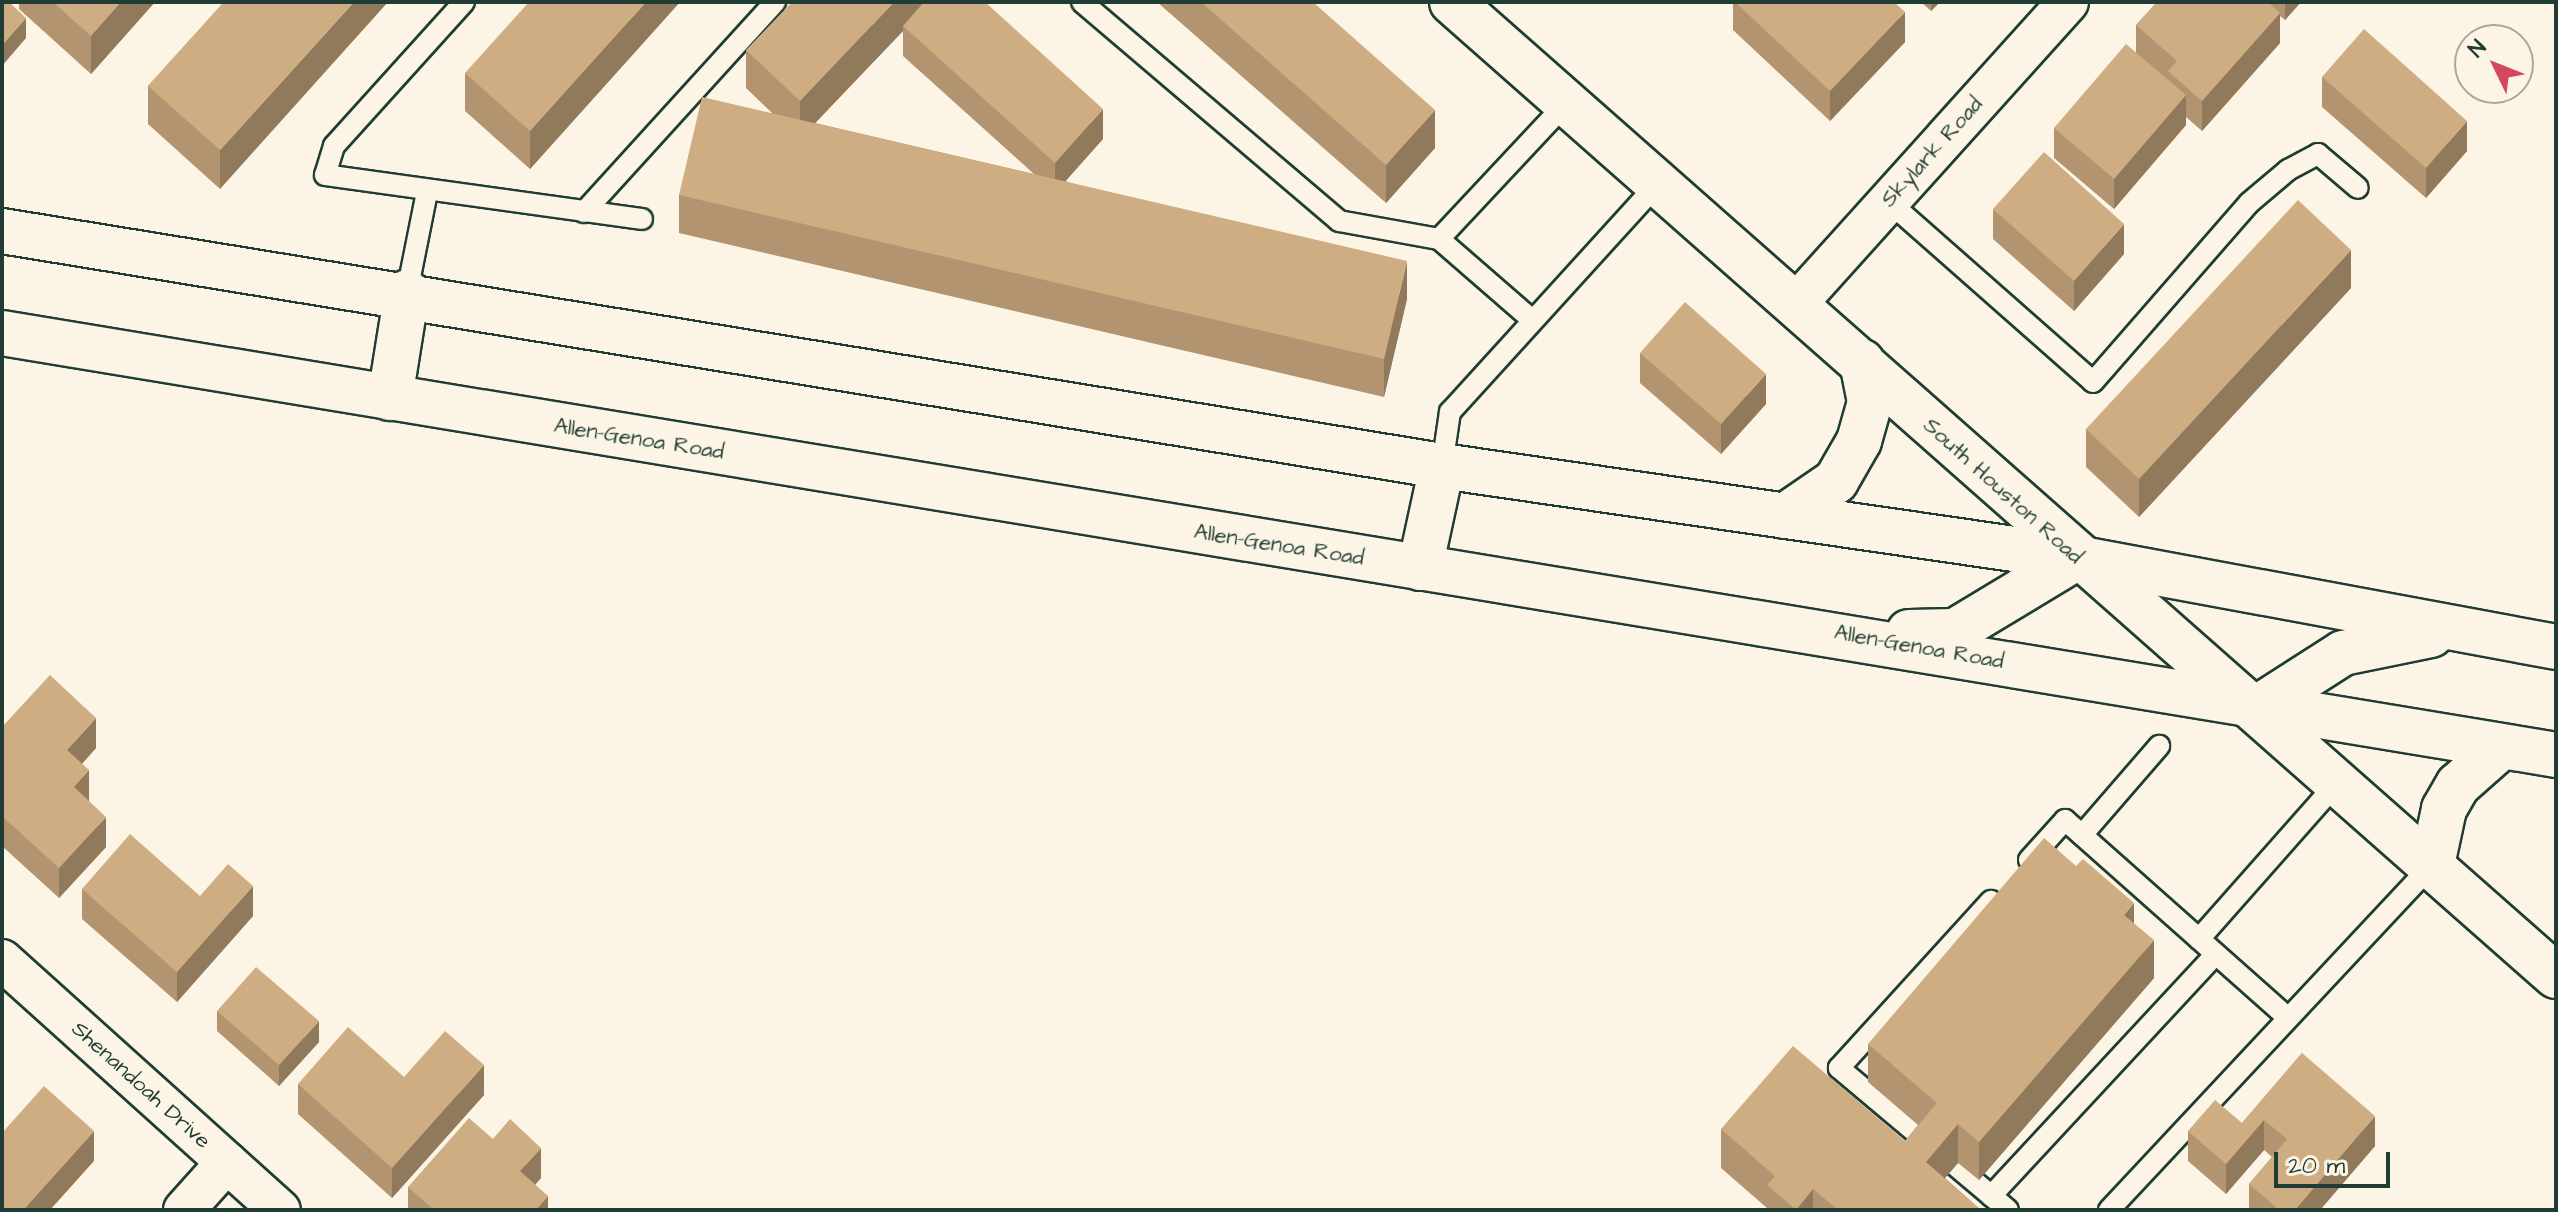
<!DOCTYPE html>
<style>
body{margin:0}
#map{position:relative;width:2558px;height:1212px;overflow:hidden;background:#fcf5e5;font-family:"Architects Daughter",sans-serif}
div>[style]{position:absolute}
.roads{filter:drop-shadow(2px 0 #1f3d34) drop-shadow(-2px 0 #1f3d34) drop-shadow(0 2px #1f3d34) drop-shadow(0 -2px #1f3d34)}
.lane>*{height:20px;margin:-10px;padding:0 10px;transform-origin:10px;border-radius:10px;background:#fcf5e5}
.street>*{height:40px;margin:-20px;padding:0 20px;transform-origin:20px;border-radius:20px;background:#fcf5e5}
.secondary>*{height:44px;margin:-22px;padding:0 22px;transform-origin:22px;border-radius:22px;background:#fcf5e5}
.wall>*{inset:0;background:#b29570}
.shaded-wall>*{inset:0;background:#91795b}
.building>*{inset:0;background:#cfad82}
span{translate:-50% -50%;white-space:nowrap;text-align:center;line-height:1.15;-webkit-text-stroke:6px #fcf5e5;paint-order:stroke}
.street-label{font-size:22px;color:#1f3d34}
.frame{position:absolute;inset:0;border:4px solid #1f3d34;pointer-events:none}
.north{position:absolute;left:2454px;top:24px;width:80px;height:80px;box-sizing:border-box;background:#fcf5e5;border:2px solid #a4ab9e;border-radius:50%;rotate:313deg;font-size:22px;font-weight:700;line-height:32px;text-align:center;color:#1f3d34}
.north::after{content:'';display:block;margin:auto;width:28px;height:36px;background:#d1495b;clip-path:polygon(50% 0,100% 100%,50% 72%,0 100%)}
.scale{position:absolute;left:2274px;top:1152px;width:116px;height:36px;box-sizing:border-box;border:4px solid #1f3d34;border-top:0;padding-left:10px;font-size:24px;line-height:28px;white-space:nowrap;color:#1f3d34;-webkit-text-stroke:6px #fcf5e5;paint-order:stroke}
</style>
<div id="map">
<div class="roads">
<div class="lane">
<i style="left:464px;top:2px;width:194px;rotate:132.1deg"></i>
<i style="left:334px;top:146px;width:30px;rotate:107deg"></i>
<i style="left:325px;top:175px;width:320px;rotate:7.9deg"></i>
<i style="left:1082px;top:2px;width:338px;rotate:40.4deg"></i>
<i style="left:1339px;top:221px;width:102px;rotate:10.2deg"></i>
<i style="left:1439px;top:239px;width:122px;rotate:41deg"></i>
<i style="left:1888px;top:201px;width:273px;rotate:41.4deg"></i>
<i style="left:2093px;top:382px;width:237px;rotate:-48.9deg"></i>
<i style="left:2249px;top:203px;width:51px;rotate:-40.2deg"></i>
<i style="left:2288px;top:170px;width:34px;rotate:-28deg"></i>
<i style="left:2318px;top:154px;width:52px;rotate:40.4deg"></i>
<i style="left:584px;top:212px;width:284px;rotate:-47.7deg"></i>
<i style="left:1439px;top:239px;width:187px;rotate:-46.9deg"></i>
<i style="left:407px;top:292px;width:102px;rotate:-78.7deg"></i>
<i style="left:1442px;top:466px;width:55px;rotate:-81.6deg"></i>
<i style="left:1450px;top:412px;width:311px;rotate:-47.7deg"></i>
<i style="left:2082px;top:835px;width:118px;rotate:-49.1deg"></i>
<i style="left:2029px;top:860px;width:54px;rotate:-48deg"></i>
<i style="left:2065px;top:820px;width:298px;rotate:41.6deg"></i>
<i style="left:2199px;top:939px;width:211px;rotate:-48.5deg"></i>
<i style="left:1933px;top:1147px;width:123px;rotate:-140deg"></i>
<i style="left:1839px;top:1068px;width:226px;rotate:-47.7deg"></i>
<i style="left:1956px;top:1166px;width:68px;rotate:40.2deg"></i>
<i style="left:1991px;top:1196px;width:330px;rotate:-47.1deg"></i>
<i style="left:2109px;top:1210px;width:473px;rotate:-46.9deg"></i>
</div>
<div class="street">
<i style="left:1797px;top:303px;width:405px;rotate:-48deg"></i>
<i style="left:2px;top:960px;width:374px;rotate:42deg"></i>
<i style="left:184px;top:1210px;width:64px;rotate:-48.1deg"></i>
</div>
<div class="secondary">
<i style="left:1452px;top:2px;width:1472px;rotate:41.42deg"></i>
<i style="left:2px;top:231px;width:1459px;rotate:9.27deg"></i>
<i style="left:1442px;top:466px;width:641px;rotate:8.26deg"></i>
<i style="left:2076px;top:558px;width:488px;rotate:10.5deg"></i>
<i style="left:2px;top:333px;width:2589px;rotate:9.38deg"></i>
<i style="left:390px;top:398px;width:107px;rotate:-80.9deg"></i>
<i style="left:1785px;top:516px;width:62px;rotate:-34.5deg"></i>
<i style="left:1836px;top:481px;width:46px;rotate:-60.1deg"></i>
<i style="left:1859px;top:441px;width:41px;rotate:-74.2deg"></i>
<i style="left:1870px;top:402px;width:41px;rotate:-101.3deg"></i>
<i style="left:1420px;top:568px;width:104px;rotate:-77.8deg"></i>
<i style="left:1909px;top:632px;width:46px;rotate:-1.2deg"></i>
<i style="left:1955px;top:631px;width:141px;rotate:-31.1deg"></i>
<i style="left:2257px;top:708px;width:102px;rotate:-32.6deg"></i>
<i style="left:2343px;top:653px;width:90px;rotate:-11.6deg"></i>
<i style="left:2432px;top:865px;width:57px;rotate:-77.9deg"></i>
<i style="left:2444px;top:809px;width:28px;rotate:-60deg"></i>
<i style="left:2458px;top:785px;width:57px;rotate:-41.5deg"></i>
</div>
</div>
<div class="wall">
<i style="clip-path:polygon(19px 2px,155px 2px,91px 74px,19px 9px)"></i>
<i style="clip-path:polygon(224px 2px,220px 189px,148px 124px,148px 86px)"></i>
<i style="clip-path:polygon(680px 2px,530px 169px,465px 111px,465px 73px)"></i>
<i style="clip-path:polygon(evenodd,985px 2px,1103px 139px,1065px 181px,1407px 299px,1384px 397px,679px 233px,679px 195px,772px 113px,746px 88px,746px 50px,985px 2px,903px 31px,903px 56px,1034px 174px,815px 123px,903px 31px)"></i>
<i style="clip-path:polygon(1157px 2px,1313px 2px,1435px 148px,1386px 203px)"></i>
<i style="clip-path:polygon(1733px 2px,1894px 2px,1905px 42px,1830px 121px,1733px 30px)"></i>
<i style="clip-path:polygon(1921px 2px,1940px 2px,1931px 11px)"></i>
<i style="clip-path:polygon(2157px 2px,2301px 2px,2285px 20px,2280px 16px,2280px 43px,2202px 131px,2186px 117px,2186px 125px,2114px 209px,2054px 158px,2054px 128px,2136px 53px,2136px 25px)"></i>
<i style="clip-path:polygon(2322px 77px,2467px 151px,2426px 198px,2322px 107px)"></i>
<i style="clip-path:polygon(1993px 209px,2124px 254px,2074px 311px,1993px 239px)"></i>
<i style="clip-path:polygon(2351px 288px,2139px 517px,2086px 467px,2086px 429px)"></i>
<i style="clip-path:polygon(1640px 353px,1766px 404px,1721px 454px,1640px 383px)"></i>
<i style="clip-path:polygon(2px 727px,96px 748px,82px 764px,89px 801px,106px 847px,59px 898px,2px 846px)"></i>
<i style="clip-path:polygon(82px 889px,200px 896px,253px 916px,177px 1002px,82px 919px)"></i>
<i style="clip-path:polygon(2134px 923px,2154px 978px,1979px 1180px,1958px 1163px,1945px 1178px,1981px 1210px,1767px 1210px,1767px 1208px,1721px 1168px,1721px 1129px,1905px 1141px,1918px 1125px,1868px 1082px,1868px 1044px)"></i>
<i style="clip-path:polygon(217px 1011px,319px 1042px,279px 1086px,217px 1031px)"></i>
<i style="clip-path:polygon(2302px 1053px,2375px 1146px,2320px 1210px,2249px 1210px,2249px 1184px,2272px 1157px,2264px 1150px,2226px 1194px,2188px 1161px,2188px 1131px,2242px 1123px)"></i>
<i style="clip-path:polygon(298px 1084px,484px 1095px,392px 1198px,298px 1114px)"></i>
<i style="clip-path:polygon(493px 1139px,541px 1178px,535px 1185px,548px 1210px,408px 1210px,408px 1187px)"></i>
</div>
<div class="shaded-wall">
<i style="clip-path:polygon(121px 2px,155px 2px,91px 74px,91px 36px)"></i>
<i style="clip-path:polygon(354px 2px,388px 2px,220px 189px,220px 150px)"></i>
<i style="clip-path:polygon(646px 2px,680px 2px,530px 169px,530px 131px)"></i>
<i style="clip-path:polygon(894px 2px,931px 2px,903px 26px,903px 31px,800px 139px,800px 101px)"></i>
<i style="clip-path:polygon(1931px 2px,1940px 2px,1931px 11px)"></i>
<i style="clip-path:polygon(2285px 2px,2301px 2px,2285px 20px)"></i>
<i style="clip-path:polygon(1905px 12px,1905px 42px,1830px 121px,1830px 91px)"></i>
<i style="clip-path:polygon(2280px 13px,2280px 43px,2202px 131px,2202px 101px)"></i>
<i style="clip-path:polygon(26px 18px,26px 38px,2px 66px,2px 45px)"></i>
<i style="clip-path:polygon(2186px 95px,2186px 125px,2114px 209px,2114px 179px)"></i>
<i style="clip-path:polygon(1103px 109px,1103px 139px,1055px 193px,1055px 163px)"></i>
<i style="clip-path:polygon(1435px 110px,1435px 148px,1386px 203px,1386px 165px)"></i>
<i style="clip-path:polygon(2467px 121px,2467px 151px,2426px 198px,2426px 168px)"></i>
<i style="clip-path:polygon(2124px 224px,2124px 254px,2074px 311px,2074px 281px)"></i>
<i style="clip-path:polygon(2351px 250px,2351px 288px,2139px 517px,2139px 479px)"></i>
<i style="clip-path:polygon(1407px 261px,1407px 299px,1384px 397px,1384px 359px)"></i>
<i style="clip-path:polygon(1766px 374px,1766px 404px,1721px 454px,1721px 424px)"></i>
<i style="clip-path:polygon(96px 718px,96px 748px,67px 780px,67px 750px)"></i>
<i style="clip-path:polygon(89px 770px,89px 801px,74px 787px)"></i>
<i style="clip-path:polygon(106px 817px,106px 847px,59px 898px,59px 868px)"></i>
<i style="clip-path:polygon(253px 886px,253px 916px,177px 1002px,177px 972px)"></i>
<i style="clip-path:polygon(2134px 903px,2134px 941px,2124px 915px)"></i>
<i style="clip-path:polygon(2154px 940px,2154px 978px,1979px 1180px,1979px 1142px)"></i>
<i style="clip-path:polygon(319px 1021px,319px 1042px,279px 1086px,279px 1065px)"></i>
<i style="clip-path:polygon(484px 1065px,484px 1095px,392px 1198px,392px 1168px)"></i>
<i style="clip-path:polygon(2375px 1116px,2375px 1146px,2320px 1210px,2295px 1210px)"></i>
<i style="clip-path:polygon(2264px 1120px,2264px 1150px,2226px 1194px,2226px 1164px)"></i>
<i style="clip-path:polygon(1958px 1124px,1958px 1163px,1926px 1200px,1926px 1162px)"></i>
<i style="clip-path:polygon(94px 1131px,94px 1161px,50px 1210px,23px 1210px)"></i>
<i style="clip-path:polygon(541px 1148px,541px 1178px,520px 1201px,520px 1171px)"></i>
<i style="clip-path:polygon(1813px 1189px,1813px 1210px,1796px 1210px)"></i>
<i style="clip-path:polygon(548px 1196px,548px 1210px,536px 1210px)"></i>
</div>
<div class="building">
<i style="clip-path:polygon(2px 2px,9px 2px,26px 18px,2px 45px)"></i>
<i style="clip-path:polygon(53px 2px,121px 2px,91px 36px)"></i>
<i style="clip-path:polygon(224px 2px,354px 2px,220px 150px,148px 86px)"></i>
<i style="clip-path:polygon(529px 2px,646px 2px,530px 131px,465px 73px)"></i>
<i style="clip-path:polygon(792px 2px,894px 2px,800px 101px,746px 50px)"></i>
<i style="clip-path:polygon(924px 2px,985px 2px,1103px 109px,1055px 163px,903px 26px)"></i>
<i style="clip-path:polygon(1201px 2px,1313px 2px,1435px 110px,1386px 165px)"></i>
<i style="clip-path:polygon(1735px 2px,1894px 2px,1905px 12px,1830px 91px)"></i>
<i style="clip-path:polygon(2157px 2px,2268px 2px,2280px 13px,2202px 101px,2168px 71px,2177px 61px,2136px 25px)"></i>
<i style="clip-path:polygon(2364px 29px,2467px 121px,2426px 168px,2322px 77px)"></i>
<i style="clip-path:polygon(2126px 44px,2186px 95px,2114px 179px,2054px 128px)"></i>
<i style="clip-path:polygon(702px 97px,1407px 261px,1384px 359px,679px 195px)"></i>
<i style="clip-path:polygon(2044px 152px,2124px 224px,2074px 281px,1993px 209px)"></i>
<i style="clip-path:polygon(2298px 200px,2351px 250px,2139px 479px,2086px 429px)"></i>
<i style="clip-path:polygon(1685px 302px,1766px 374px,1721px 424px,1640px 353px)"></i>
<i style="clip-path:polygon(50px 675px,96px 718px,67px 750px,89px 770px,74px 787px,106px 817px,59px 868px,2px 816px,2px 727px)"></i>
<i style="clip-path:polygon(130px 834px,200px 896px,228px 864px,253px 886px,177px 972px,82px 889px)"></i>
<i style="clip-path:polygon(2044px 838px,2076px 866px,2083px 859px,2134px 903px,2124px 915px,2154px 940px,1979px 1142px,1958px 1124px,1926px 1162px,1981px 1210px,1838px 1210px,1813px 1189px,1796px 1210px,1767px 1185px,1775px 1176px,1721px 1129px,1793px 1046px,1905px 1141px,1937px 1103px,1868px 1044px)"></i>
<i style="clip-path:polygon(256px 967px,319px 1021px,279px 1065px,217px 1011px)"></i>
<i style="clip-path:polygon(348px 1027px,404px 1077px,445px 1031px,484px 1065px,392px 1168px,298px 1084px)"></i>
<i style="clip-path:polygon(2302px 1053px,2375px 1116px,2295px 1210px,2279px 1210px,2249px 1184px,2287px 1139px,2264px 1120px,2226px 1164px,2188px 1131px,2215px 1100px,2242px 1123px)"></i>
<i style="clip-path:polygon(44px 1086px,94px 1131px,23px 1210px,2px 1210px,2px 1133px)"></i>
<i style="clip-path:polygon(469px 1118px,493px 1139px,510px 1119px,541px 1148px,520px 1171px,548px 1196px,536px 1210px,434px 1210px,408px 1187px)"></i>
</div>
<div class="street-label">
<span style="left:1932px;top:152px;rotate:-48deg">Skylark Road</span>
<span style="left:639px;top:439px;rotate:9deg">Allen-Genoa Road</span>
<span style="left:2003px;top:491px;rotate:42deg">South Houston Road</span>
<span style="left:1279px;top:545px;rotate:9deg">Allen-Genoa Road</span>
<span style="left:1919px;top:647px;rotate:10deg">Allen-Genoa Road</span>
<span style="left:141px;top:1085px;rotate:42deg">Shenandoah Drive</span>
</div>
<div class="frame"></div>
<div class="north">N</div>
<div class="scale">20 m</div>
</div>
